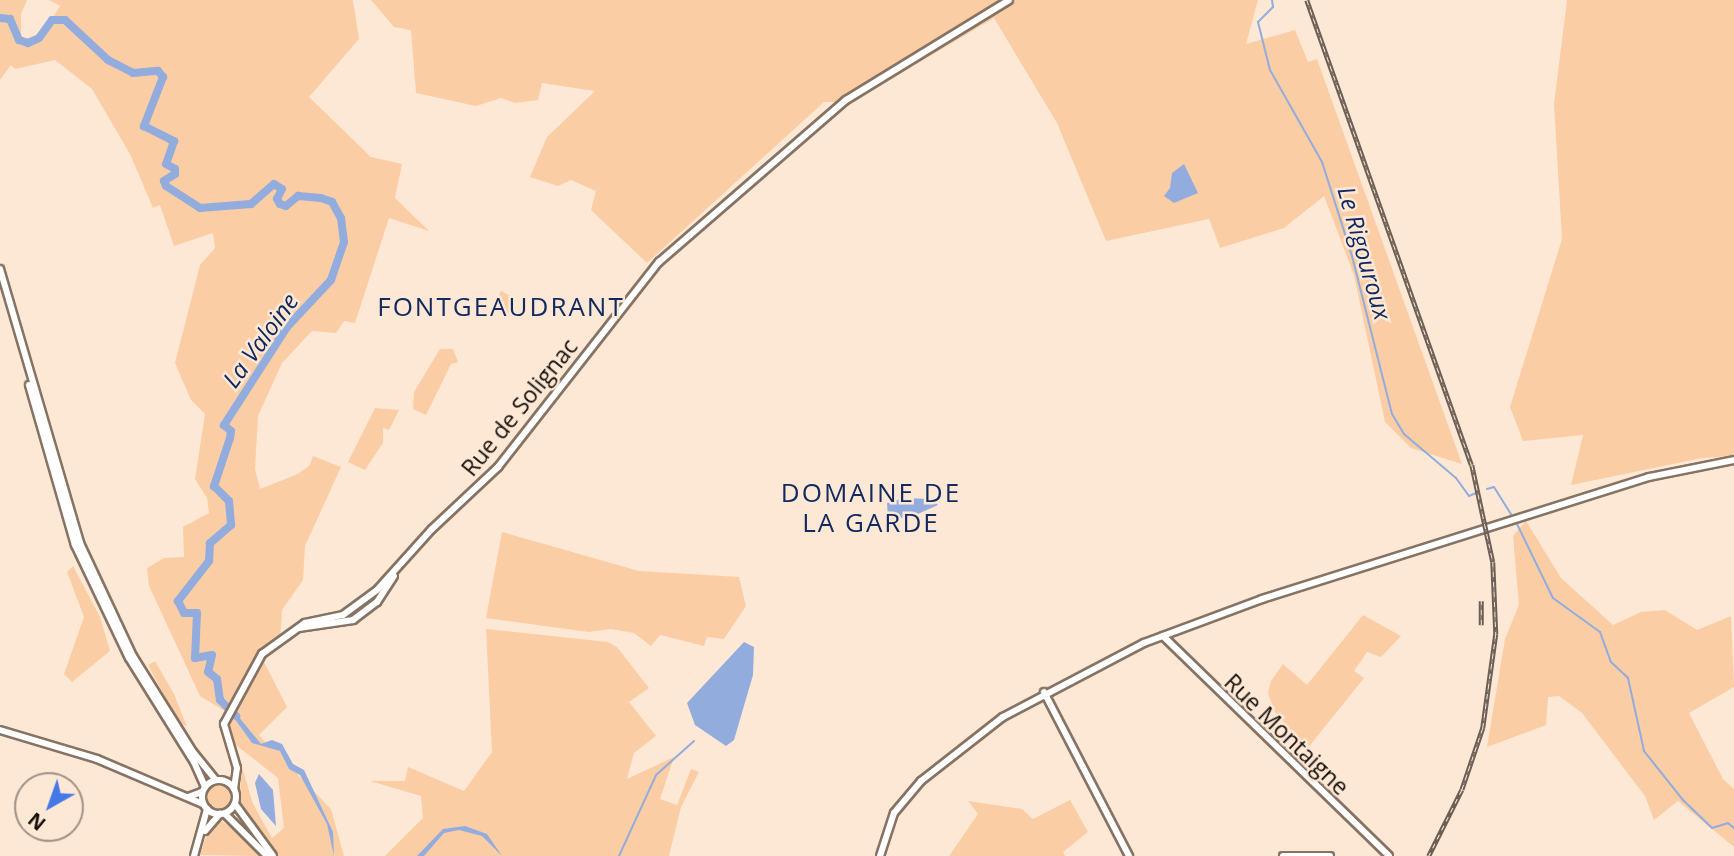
<!DOCTYPE html>
<style>
body{margin:0}
#map{position:relative;width:1734px;height:856px;overflow:hidden;background:#fde8d6;font-family:"Open Sans",sans-serif}
div>[style]{position:absolute}
.green>*{inset:0;background:#fbcda5}
.round{border-radius:50%}
.water>*{inset:0;background:#92acdd}
.stream>*{height:2px;margin:-1px;padding:0 1px;transform-origin:1px;border-radius:1px;background:#92acdd}
.river>*{height:8px;margin:-4px;padding:0 4px;transform-origin:4px;border-radius:4px;background:#92acdd}
.roads{filter:drop-shadow(2px 0 #867363) drop-shadow(-2px 0 #867363) drop-shadow(0 2px #867363) drop-shadow(0 -2px #867363)}
.secondary>*{height:6px;margin:-3px;padding:0 3px;transform-origin:3px;border-radius:3px;background:#fff}
.primary>*{height:6px;margin:-3px;padding:0 3px;transform-origin:3px;border-radius:3px;background:#fff}
.primary>.ring{margin:-3px;padding:0;box-sizing:content-box;background:none;border:6px solid #fff;border-radius:50%}
.rail>*{height:4.5px;margin-top:-2.25px;transform-origin:0;background:repeating-linear-gradient(90deg,#fde8d6 0 5px,#6c5f55 0 10px);box-sizing:border-box;border-block:2px solid #6c5f55}
span{translate:-50% -50%;white-space:nowrap;text-align:center;line-height:1.15;-webkit-text-stroke:5px #fde8d6;paint-order:stroke}
.street-label{font-size:23px;color:#160f09}
.water-label{font-size:24px;color:#102962;font-style:italic}
.quarter-label{font-size:26px;color:#132a60;letter-spacing:2px}
.north{position:absolute;left:14px;top:772px;width:70px;height:70px;box-sizing:border-box;background:#fde8d6;border:2px solid #a19184;border-radius:50%;rotate:220deg;font-size:19px;font-weight:700;line-height:28px;text-align:center;color:#160f09}
.north::after{content:'';display:block;margin:auto;width:24px;height:32px;background:#4478e9;clip-path:polygon(50% 0,100% 100%,50% 72%,0 100%)}
</style>
<div id="map">
<div class="green">
<i style="clip-path:polygon(0 0,27px 0,21px 14px,21px 37px,38px 42px,60px 6px,49px 0,353px 0,359px 39px,309px 97px,371px 157px,402px 164px,395px 198px,429px 231px,389px 218px,355px 323px,344px 321px,336px 333px,312px 331px,282px 363px,258px 416px,255px 469px,260px 489px,298px 474px,310px 465px,313px 456px,341px 467px,305px 546px,303px 580px,282px 610px,280px 640px,258px 650px,287px 707px,259px 735px,265px 742px,283px 749px,298px 775px,331px 809px,344px 856px,277px 856px,253px 827px,239px 805px,242px 767px,253px 804px,272px 838px,284px 828px,278px 778px,231px 741px,227px 730px,233px 716px,200px 696px,149px 586px,147px 568px,164px 558px,184px 557px,183px 527px,209px 513px,207px 498px,195px 479px,205px 414px,191px 400px,175px 363px,200px 265px,215px 248px,213px 233px,174px 246px,160px 205px,153px 208px,130px 154px,92px 89px,55px 60px,15px 69px,11px 65px,0 80px)"></i>
<i style="clip-path:polygon(371px 0,1258px 0,1246px 44px,1295px 30px,1308px 62px,1317px 59px,1462px 464px,1411px 448px,1385px 422px,1354px 275px,1324px 196px,1284px 228px,1220px 248px,1209px 219px,1106px 241px,1057px 123px,994px 18px,852px 102px,824px 102px,647px 263px,591px 210px,596px 191px,571px 180px,558px 186px,530px 177px,547px 137px,595px 91px,542px 83px,538px 100px,515px 103px,501px 98px,476px 106px,416px 93px,411px 30px,394px 27px)"></i>
<i style="clip-path:polygon(1567px 0,1734px 0,1734px 456px,1702px 458px,1571px 485px,1583px 435px,1523px 441px,1510px 407px,1562px 239px,1554px 104px)"></i>
<i style="clip-path:polygon(501px 291px,511px 296px,510px 312px,503px 316px,492px 306px)"></i>
<i style="clip-path:polygon(440px 349px,453px 349px,458px 362px,451px 364px,426px 415px,413px 409px,414px 392px)"></i>
<i style="clip-path:polygon(375px 408px,399px 410px,389px 430px,383px 428px,383px 443px,365px 470px,348px 462px)"></i>
<i style="clip-path:polygon(1526px 521px,1561px 578px,1613px 625px,1641px 612px,1665px 610px,1697px 630px,1731px 616px,1734px 687px,1689px 713px,1723px 779px,1734px 789px,1734px 847px,1678px 801px,1654px 820px,1645px 796px,1582px 713px,1559px 696px,1548px 697px,1546px 725px,1487px 747px,1505px 639px,1519px 605px,1513px 536px)"></i>
<i style="clip-path:polygon(502px 532px,639px 571px,739px 577px,746px 606px,724px 639px,707px 637px,704px 646px,660px 635px,651px 646px,634px 633px,611px 629px,589px 632px,486px 618px)"></i>
<i style="clip-path:polygon(73px 566px,100px 617px,110px 651px,72px 682px,64px 674px,84px 617px,67px 572px)"></i>
<i style="clip-path:polygon(1363px 615px,1401px 636px,1381px 657px,1367px 652px,1354px 671px,1364px 678px,1307px 749px,1275px 712px,1268px 693px,1271px 681px,1283px 664px,1307px 685px)"></i>
<i style="clip-path:polygon(486px 629px,608px 642px,617px 647px,649px 688px,629px 702px,656px 736px,634px 753px,627px 779px,674px 757px,660px 799px,677px 805px,691px 769px,699px 772px,681px 807px,669px 856px,385px 856px,423px 818px,421px 796px,370px 781px,405px 781px,408px 767px,464px 791px,492px 752px)"></i>
<i style="clip-path:polygon(155px 661px,174px 694px,187px 727px,178px 721px,148px 665px)"></i>
<i class="round" style="left:207px;top:783px;width:26px;height:26px"></i>
<i style="clip-path:polygon(1070px 800px,1088px 832px,1063px 852px,1065px 856px,949px 856px,978px 814px,968px 801px,1022px 809px,1033px 819px)"></i>
<i style="clip-path:polygon(220px 820px,241px 834px,260px 856px,200px 855px,205px 839px)"></i>
</div>
<div class="water">
<i style="clip-path:polygon(1184px 164px,1198px 193px,1174px 203px,1164px 196px,1170px 188px,1172px 173px)"></i>
<i style="clip-path:polygon(904px 498px,932px 499px,938px 505px,911px 517px,888px 519px,887px 503px)"></i>
<i style="clip-path:polygon(744px 642px,754px 647px,753px 675px,734px 740px,726px 746px,695px 725px,687px 703px)"></i>
<i style="clip-path:polygon(234px 711px,261px 744px,272px 740px,282px 744px,293px 764px,304px 770px,333px 832px,334px 856px,327px 824px,300px 775px,289px 769px,280px 751px,252px 743px,232px 715px)"></i>
<i style="clip-path:polygon(259px 774px,273px 790px,276px 826px,261px 809px,255px 783px)"></i>
<i style="clip-path:polygon(465px 826px,487px 834px,502px 856px,482px 836px,459px 830px,444px 833px,424px 856px,417px 856px,443px 829px)"></i>
</div>
<div class="stream">
<i style="left:1272px;top:0;width:7px;rotate:82deg"></i>
<i style="left:1273px;top:7px;width:21px;rotate:135deg"></i>
<i style="left:1258px;top:22px;width:49px;rotate:76deg"></i>
<i style="left:1270px;top:70px;width:106px;rotate:60.5deg"></i>
<i style="left:1322px;top:162px;width:99px;rotate:72.3deg"></i>
<i style="left:1352px;top:256px;width:163px;rotate:75.8deg"></i>
<i style="left:1392px;top:414px;width:23px;rotate:59deg"></i>
<i style="left:1404px;top:434px;width:68px;rotate:40.2deg"></i>
<i style="left:1456px;top:478px;width:22px;rotate:54deg"></i>
<i style="left:1469px;top:496px;width:8px;rotate:-23deg"></i>
<i style="left:1487px;top:489px;width:7px;rotate:-16deg"></i>
<i style="left:1494px;top:487px;width:36px;rotate:58deg"></i>
<i style="left:1517px;top:524px;width:82px;rotate:64.1deg"></i>
<i style="left:1553px;top:598px;width:58px;rotate:35.9deg"></i>
<i style="left:1600px;top:632px;width:32px;rotate:70deg"></i>
<i style="left:1611px;top:662px;width:23px;rotate:43deg"></i>
<i style="left:1628px;top:678px;width:75px;rotate:77.6deg"></i>
<i style="left:1644px;top:751px;width:63px;rotate:51.5deg"></i>
<i style="left:1683px;top:800px;width:40px;rotate:44deg"></i>
<i style="left:1712px;top:828px;width:17px;rotate:-17deg"></i>
<i style="left:1728px;top:823px;width:8px;rotate:40deg"></i>
<i style="left:619px;top:856px;width:89px;rotate:-65.4deg"></i>
<i style="left:656px;top:775px;width:51px;rotate:-41.8deg"></i>
</div>
<div class="river">
<i style="left:0;top:18px;width:10px;rotate:6deg"></i>
<i style="left:10px;top:19px;width:23px;rotate:67deg"></i>
<i style="left:19px;top:40px;width:9px;rotate:18deg"></i>
<i style="left:28px;top:43px;width:12px;rotate:-24deg"></i>
<i style="left:39px;top:38px;width:22px;rotate:-54deg"></i>
<i style="left:52px;top:20px;width:13px"></i>
<i style="left:65px;top:20px;width:59px;rotate:42.9deg"></i>
<i style="left:108px;top:60px;width:28px;rotate:27deg"></i>
<i style="left:133px;top:73px;width:25px;rotate:-5deg"></i>
<i style="left:158px;top:71px;width:8px;rotate:50deg"></i>
<i style="left:163px;top:77px;width:53px;rotate:111.2deg"></i>
<i style="left:144px;top:126px;width:34px;rotate:27deg"></i>
<i style="left:174px;top:141px;width:24px;rotate:109deg"></i>
<i style="left:166px;top:164px;width:10px;rotate:29deg"></i>
<i style="left:175px;top:169px;width:5px;rotate:90deg"></i>
<i style="left:175px;top:174px;width:13px;rotate:148deg"></i>
<i style="left:164px;top:181px;width:5px;rotate:68deg"></i>
<i style="left:166px;top:186px;width:40px;rotate:32.9deg"></i>
<i style="left:200px;top:208px;width:51px;rotate:-4.5deg"></i>
<i style="left:251px;top:204px;width:30px;rotate:-41deg"></i>
<i style="left:274px;top:184px;width:9px;rotate:32deg"></i>
<i style="left:282px;top:189px;width:11px;rotate:117deg"></i>
<i style="left:277px;top:199px;width:6px;rotate:59deg"></i>
<i style="left:280px;top:204px;width:6px;rotate:18deg"></i>
<i style="left:286px;top:206px;width:16px;rotate:-40deg"></i>
<i style="left:298px;top:196px;width:23px;rotate:5deg"></i>
<i style="left:321px;top:198px;width:12px;rotate:20deg"></i>
<i style="left:332px;top:202px;width:18px;rotate:61deg"></i>
<i style="left:341px;top:218px;width:24px;rotate:83deg"></i>
<i style="left:344px;top:242px;width:40px;rotate:108.9deg"></i>
<i style="left:331px;top:280px;width:64px;rotate:133.1deg"></i>
<i style="left:287px;top:327px;width:117px;rotate:122.7deg"></i>
<i style="left:224px;top:425px;width:9px;rotate:41deg"></i>
<i style="left:231px;top:431px;width:7px;rotate:98deg"></i>
<i style="left:230px;top:438px;width:51px;rotate:108.4deg"></i>
<i style="left:214px;top:486px;width:21px;rotate:45deg"></i>
<i style="left:229px;top:501px;width:24px;rotate:85deg"></i>
<i style="left:231px;top:525px;width:28px;rotate:139deg"></i>
<i style="left:210px;top:543px;width:18px;rotate:93deg"></i>
<i style="left:209px;top:561px;width:51px;rotate:127.8deg"></i>
<i style="left:178px;top:601px;width:13px;rotate:63deg"></i>
<i style="left:184px;top:613px;width:13px"></i>
<i style="left:197px;top:613px;width:45px;rotate:92.5deg"></i>
<i style="left:195px;top:658px;width:17px;rotate:-10deg"></i>
<i style="left:212px;top:655px;width:17px;rotate:103deg"></i>
<i style="left:208px;top:672px;width:11px;rotate:38deg"></i>
<i style="left:217px;top:679px;width:21px;rotate:82deg"></i>
<i style="left:220px;top:700px;width:23px;rotate:45deg"></i>
</div>
<div class="roads">
<div class="secondary">
<i style="left:299px;top:628px;width:55px;rotate:-8.4deg"></i>
<i style="left:353px;top:620px;width:30px;rotate:-37deg"></i>
<i style="left:377px;top:602px;width:31px;rotate:-57deg"></i>
<i style="left:1163px;top:636px;width:315px;rotate:44.2deg"></i>
<i style="left:1044px;top:692px;width:185px;rotate:62.6deg"></i>
<i style="left:0;top:730px;width:101px;rotate:16.6deg"></i>
<i style="left:97px;top:759px;width:115px;rotate:23deg"></i>
<i style="left:234px;top:789px;width:21px;rotate:-82deg"></i>
<i style="left:237px;top:768px;width:46px;rotate:-106.5deg"></i>
<i style="left:224px;top:724px;width:80px;rotate:-61.5deg"></i>
<i style="left:262px;top:654px;width:53px;rotate:-35.8deg"></i>
<i style="left:305px;top:623px;width:39px;rotate:-12deg"></i>
<i style="left:343px;top:615px;width:42px;rotate:-36.3deg"></i>
<i style="left:377px;top:590px;width:82px;rotate:-48deg"></i>
<i style="left:432px;top:529px;width:91px;rotate:-43.2deg"></i>
<i style="left:498px;top:467px;width:261px;rotate:-51.9deg"></i>
<i style="left:659px;top:262px;width:247px;rotate:-40.9deg"></i>
<i style="left:846px;top:100px;width:191px;rotate:-31.5deg"></i>
<i style="left:188px;top:797px;width:15px;rotate:-20deg"></i>
<i style="left:205px;top:831px;width:23px;rotate:-49deg"></i>
<i style="left:194px;top:856px;width:49px;rotate:-74.5deg"></i>
<i style="left:880px;top:856px;width:45px;rotate:-72deg"></i>
<i style="left:894px;top:813px;width:42px;rotate:-49.8deg"></i>
<i style="left:921px;top:781px;width:104px;rotate:-38deg"></i>
<i style="left:1003px;top:717px;width:159px;rotate:-27.7deg"></i>
<i style="left:1144px;top:643px;width:126px;rotate:-20.4deg"></i>
<i style="left:1262px;top:599px;width:406px;rotate:-17.5deg"></i>
<i style="left:1649px;top:477px;width:87px;rotate:-11.3deg"></i>
<i style="left:1283px;top:856px;width:47px"></i>
</div>
<div class="primary">
<i style="left:0;top:269px;width:285px;rotate:73.7deg"></i>
<i style="left:80px;top:543px;width:125px;rotate:64.9deg"></i>
<i style="left:133px;top:656px;width:113px;rotate:58deg"></i>
<i style="left:193px;top:752px;width:36px;rotate:51deg"></i>
<i style="left:29px;top:385px;width:166px;rotate:74deg"></i>
<i style="left:75px;top:545px;width:125px;rotate:64.5deg"></i>
<i style="left:129px;top:658px;width:123px;rotate:58deg"></i>
<i style="left:194px;top:762px;width:27px;rotate:66deg"></i>
<i class="ring" style="left:202px;top:780px;width:28px;height:28px"></i>
<i style="left:235px;top:804px;width:64px;rotate:53.8deg"></i>
<i style="left:225px;top:814px;width:59px;rotate:45deg"></i>
</div>
</div>
<div class="rail">
<i style="left:1307px;top:0;width:493px;rotate:70.5deg"></i>
<i style="left:1472px;top:465px;width:99px;rotate:77.8deg"></i>
<i style="left:1493px;top:562px;width:72px;rotate:87.6deg"></i>
<i style="left:1496px;top:634px;width:95px;rotate:97.9deg"></i>
<i style="left:1483px;top:728px;width:65px;rotate:108.7deg"></i>
<i style="left:1462px;top:790px;width:74px;rotate:116.6deg"></i>
<i style="left:1481px;top:625px;width:24px;rotate:-90deg"></i>
</div>
<div class="street-label">
<span style="left:519px;top:407px;rotate:-51deg">Rue de Solignac</span>
<span style="left:1287px;top:734px;rotate:44deg">Rue Montaigne</span>
</div>
<div class="water-label">
<span style="left:1365px;top:253px;rotate:74deg">Le Rigouroux</span>
<span style="left:260px;top:340px;rotate:-54deg">La Valoine</span>
</div>
<div class="quarter-label">
<span style="left:501px;top:307px">FONTGEAUDRANT</span>
<span style="left:871px;top:508px">DOMAINE DE<br>LA GARDE</span>
</div>
<div class="north">N</div>
</div>
